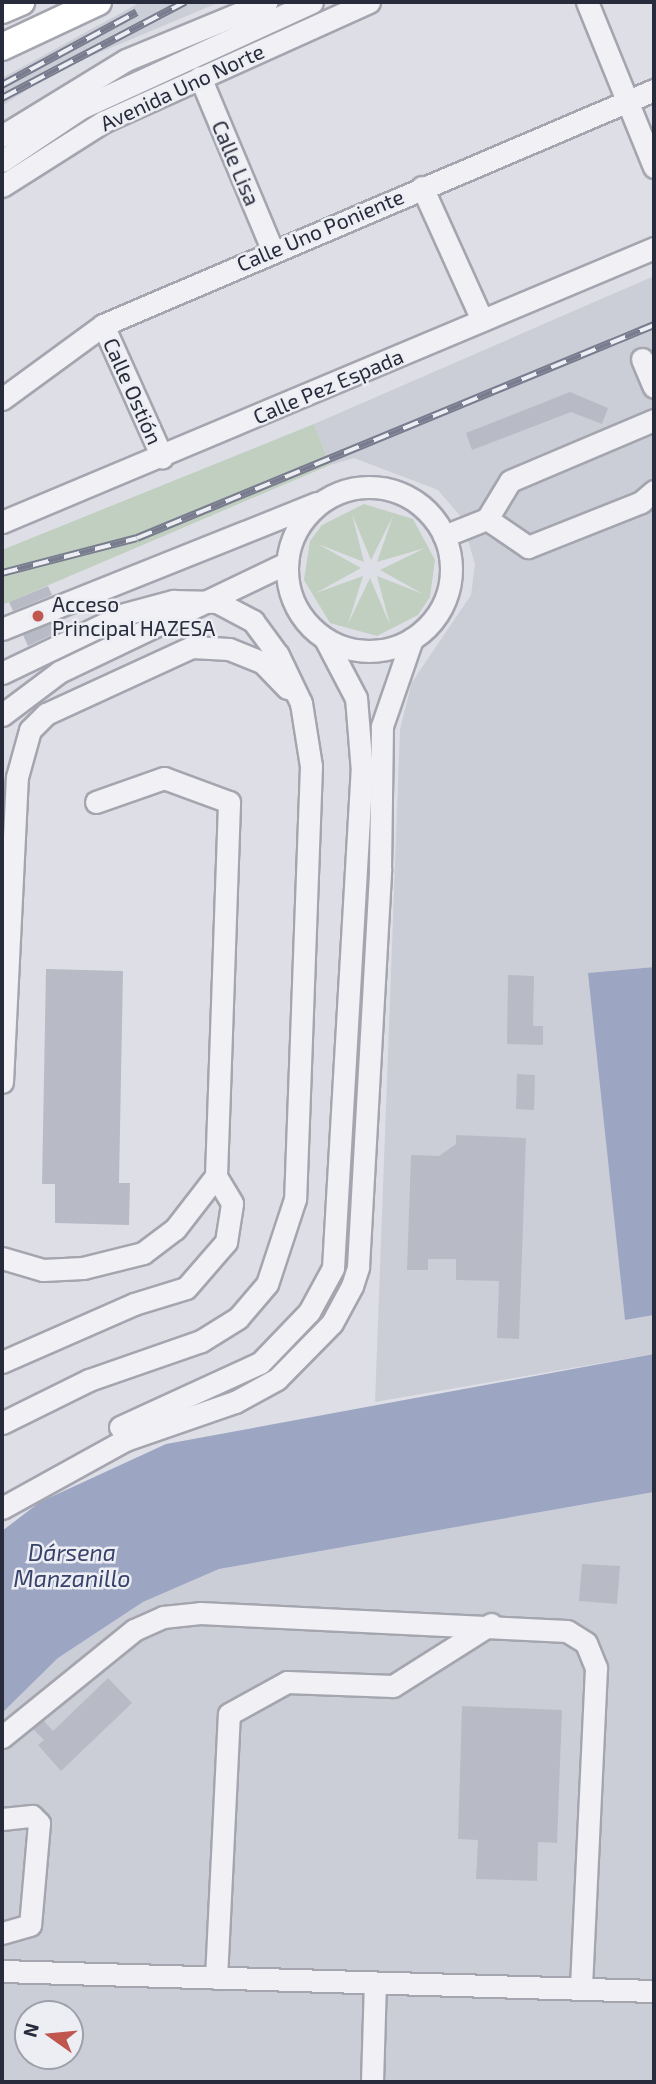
<!DOCTYPE html>
<meta charset="utf-8">
<style>
body{margin:0}
#map{position:relative;width:656px;height:2084px;overflow:hidden;background:#dedfe6;font-family:"Exo 2",sans-serif}
div>[style]{position:absolute}
.built>*{inset:0;background:#ccced7}
.green>*{inset:0;background:#c0cfc0}
.water>*{inset:0;background:#9ca6c3}
.building>*{inset:0;background:#b8bac5}
.roads{filter:drop-shadow(2px 0 #a4a5af) drop-shadow(-2px 0 #a4a5af) drop-shadow(0 2px #a4a5af) drop-shadow(0 -2px #a4a5af)}
.minor>*{height:21px;margin:-10.5px;padding:0 10.5px;transform-origin:10.5px;border-radius:10.5px;background:#f0f0f5}
.minor>.ring{margin:-10.5px;padding:0;box-sizing:content-box;background:none;border:21px solid #f0f0f5;border-radius:50%}
.major>*{height:26px;margin:-13px;padding:0 13px;transform-origin:13px;border-radius:13px;background:#fff}
.rail>*{height:8px;margin-top:-4px;transform-origin:0;background:repeating-linear-gradient(90deg,#edeef4 0 16px,#797c8e 0 32px);box-sizing:border-box;border-block:2px solid #797c8e}
.dots>*{width:19px;height:19px;translate:-50% -50%;box-sizing:border-box;border:4px solid #edeef4;border-radius:50%}
span{translate:-50% -50%;white-space:nowrap;text-align:center;line-height:1.15;-webkit-text-stroke:5px #edeef4;paint-order:stroke}
.street-label{font-size:21px;color:#282b3b}
.poi-label{font-size:21px;color:#282b3b}
.left{translate:0 -50%;text-align:left}
.water-label{font-size:23px;color:#37426b;font-style:italic}
.frame{position:absolute;inset:0;border:4px solid #282b3b;pointer-events:none}
.north{position:absolute;left:14px;top:2000px;width:70px;height:70px;box-sizing:border-box;background:#edeef4;border:2px solid #9ea0aa;border-radius:50%;rotate:285deg;font-size:19px;font-weight:700;line-height:28px;text-align:center;color:#282b3b}
.north::after{content:'';display:block;margin:auto;width:24px;height:32px;background:#c0574e;clip-path:polygon(50% 0,100% 100%,50% 72%,0 100%)}
</style>
<div id="map">
<div class="built">
<i style="clip-path:polygon(141px 2px,220px 2px,58px 70px,2px 106px,2px 78px)"></i>
<i style="clip-path:polygon(654px 276px,654px 967px,589px 973px,625px 1320px,654px 1315px,654px 1354px,375px 1402px,400px 729px,412px 682px,471px 595px,475px 564px,461px 517px,438px 490px,354px 458px,330px 465px,314px 424px)"></i>
<i style="clip-path:polygon(evenodd,654px 1492px,654px 2082px,2px 2082px,2px 1713px,58px 1658px,143px 1602px,219px 1569px,654px 1492px,28px 2014px,70px 2014px,70px 2056px,28px 2056px,28px 2014px)"></i>
</div>
<div class="green">
<i style="clip-path:polygon(314px 424px,330px 465px,2px 605px,2px 550px)"></i>
<i style="clip-path:polygon(evenodd,364px 504px,413px 519px,435px 560px,430px 597px,418px 615px,377px 636px,330px 623px,304px 580px,310px 541px,322px 525px,364px 504px,352px 514px,371px 560px,393px 516px,377px 562px,425px 548px,380px 570px,423px 594px,377px 576px,390px 625px,370px 578px,348px 624px,363px 576px,316px 593px,361px 568px,318px 544px,364px 562px,352px 514px)"></i>
</div>
<div class="water">
<i style="clip-path:polygon(654px 967px,654px 1315px,625px 1320px,588px 973px)"></i>
<i style="clip-path:polygon(654px 1354px,654px 1492px,219px 1569px,143px 1602px,58px 1658px,2px 1713px,2px 1531px,40px 1502px,166px 1444px)"></i>
</div>
<div class="building">
<i style="clip-path:polygon(570px 392px,608px 408px,602px 424px,571px 412px,472px 450px,466px 433px)"></i>
<i style="clip-path:polygon(48px 586px,52px 595px,13px 611px,9px 602px)"></i>
<i style="clip-path:polygon(62px 619px,66px 628px,28px 646px,23px 635px)"></i>
<i style="clip-path:polygon(46px 969px,123px 971px,119px 1183px,130px 1183px,129px 1225px,55px 1223px,55px 1184px,42px 1184px)"></i>
<i style="clip-path:polygon(508px 975px,534px 976px,533px 1026px,543px 1026px,543px 1045px,507px 1044px)"></i>
<i style="clip-path:polygon(517px 1074px,535px 1075px,534px 1110px,516px 1109px)"></i>
<i style="clip-path:polygon(456px 1135px,526px 1138px,519px 1339px,497px 1338px,499px 1281px,456px 1280px,456px 1259px,428px 1259px,428px 1270px,407px 1270px,411px 1155px,439px 1156px,456px 1144px)"></i>
<i style="clip-path:polygon(582px 1564px,620px 1566px,617px 1604px,579px 1601px)"></i>
<i style="clip-path:polygon(108px 1678px,132px 1703px,61px 1771px,38px 1745px,44px 1740px,33px 1729px,43px 1720px,53px 1731px)"></i>
<i style="clip-path:polygon(462px 1706px,562px 1710px,557px 1843px,538px 1842px,537px 1881px,476px 1879px,478px 1840px,458px 1839px)"></i>
</div>
<div class="roads">
<div class="minor">
<i style="left:587px;top:2px;width:178px;rotate:67.9deg"></i>
<i style="left:200px;top:77px;width:186px;rotate:67.3deg"></i>
<i style="left:2px;top:136px;width:145px;rotate:-31.5deg"></i>
<i style="left:126px;top:60px;width:152px;rotate:-22.4deg"></i>
<i style="left:2px;top:161px;width:95px;rotate:-33.9deg"></i>
<i style="left:81px;top:108px;width:254px;rotate:-24.6deg"></i>
<i style="left:2px;top:186px;width:120px;rotate:-32.4deg"></i>
<i style="left:103px;top:122px;width:292px;rotate:-24.3deg"></i>
<i style="left:422px;top:187px;width:146px;rotate:65.7deg"></i>
<i style="left:103px;top:325px;width:145px;rotate:65.9deg"></i>
<i style="left:642px;top:359px;width:30px;rotate:67deg"></i>
<i style="left:2px;top:399px;width:125px;rotate:-36.2deg"></i>
<i style="left:103px;top:325px;width:599px;rotate:-23.1deg"></i>
<i class="ring" style="left:287px;top:487px;width:143px;height:143px"></i>
<i style="left:487px;top:519px;width:44px;rotate:-58.8deg"></i>
<i style="left:510px;top:481px;width:156px;rotate:-23deg"></i>
<i style="left:2px;top:522px;width:707px;rotate:-22.79deg"></i>
<i style="left:444px;top:536px;width:46px;rotate:-21.6deg"></i>
<i style="left:487px;top:519px;width:50px;rotate:34.3deg"></i>
<i style="left:528px;top:547px;width:122px;rotate:-21.7deg"></i>
<i style="left:641px;top:502px;width:17px;rotate:-40deg"></i>
<i style="left:2px;top:629px;width:339px;rotate:-21.8deg"></i>
<i style="left:2px;top:673px;width:136px;rotate:-25.6deg"></i>
<i style="left:125px;top:614px;width:50px;rotate:-15.2deg"></i>
<i style="left:173px;top:601px;width:44px;rotate:1.3deg"></i>
<i style="left:217px;top:602px;width:41px;rotate:27.8deg"></i>
<i style="left:253px;top:621px;width:42px;rotate:53.7deg"></i>
<i style="left:278px;top:655px;width:53px;rotate:64.4deg"></i>
<i style="left:301px;top:703px;width:64px;rotate:81deg"></i>
<i style="left:311px;top:766px;width:433px;rotate:92.1deg"></i>
<i style="left:295px;top:1199px;width:89px;rotate:108.2deg"></i>
<i style="left:267px;top:1284px;width:45px;rotate:130.5deg"></i>
<i style="left:238px;top:1318px;width:44px;rotate:148.1deg"></i>
<i style="left:201px;top:1341px;width:119px;rotate:160.8deg"></i>
<i style="left:89px;top:1380px;width:97px;rotate:153.7deg"></i>
<i style="left:2px;top:715px;width:71px;rotate:-37deg"></i>
<i style="left:59px;top:672px;width:253px;rotate:-25.6deg"></i>
<i style="left:2px;top:1082px;width:305px;rotate:-87.2deg"></i>
<i style="left:17px;top:777px;width:49px;rotate:-74.5deg"></i>
<i style="left:30px;top:730px;width:23px;rotate:-45deg"></i>
<i style="left:46px;top:714px;width:161px;rotate:-24.7deg"></i>
<i style="left:192px;top:647px;width:37px;rotate:3deg"></i>
<i style="left:229px;top:649px;width:37px;rotate:22deg"></i>
<i style="left:263px;top:663px;width:35px;rotate:46deg"></i>
<i style="left:2px;top:1258px;width:43px;rotate:16.3deg"></i>
<i style="left:43px;top:1270px;width:40px;rotate:-2.9deg"></i>
<i style="left:83px;top:1268px;width:62px;rotate:-14deg"></i>
<i style="left:143px;top:1253px;width:40px;rotate:-37deg"></i>
<i style="left:175px;top:1229px;width:67px;rotate:-52.3deg"></i>
<i style="left:2px;top:1362px;width:144px;rotate:-23.7deg"></i>
<i style="left:134px;top:1304px;width:54px;rotate:-17.1deg"></i>
<i style="left:186px;top:1288px;width:61px;rotate:-49deg"></i>
<i style="left:226px;top:1242px;width:39px;rotate:-81deg"></i>
<i style="left:232px;top:1203px;width:31px;rotate:-121deg"></i>
<i style="left:216px;top:1176px;width:374px;rotate:-88deg"></i>
<i style="left:229px;top:802px;width:69px;rotate:-159.7deg"></i>
<i style="left:164px;top:778px;width:72px;rotate:160.6deg"></i>
<i style="left:120px;top:1427px;width:154px;rotate:-24.6deg"></i>
<i style="left:260px;top:1363px;width:71px;rotate:-46.1deg"></i>
<i style="left:309px;top:1312px;width:50px;rotate:-61.4deg"></i>
<i style="left:333px;top:1268px;width:497px;rotate:-86.7deg"></i>
<i style="left:362px;top:772px;width:74px;rotate:-94.6deg"></i>
<i style="left:356px;top:698px;width:67px;rotate:-117.7deg"></i>
<i style="left:2px;top:1508px;width:141px;rotate:-28.9deg"></i>
<i style="left:125px;top:1440px;width:116px;rotate:-19.1deg"></i>
<i style="left:235px;top:1402px;width:48px;rotate:-28.7deg"></i>
<i style="left:277px;top:1379px;width:78px;rotate:-45.5deg"></i>
<i style="left:332px;top:1323px;width:42px;rotate:-61.6deg"></i>
<i style="left:352px;top:1286px;width:20px;rotate:-72deg"></i>
<i style="left:358px;top:1267px;width:399px;rotate:-86.8deg"></i>
<i style="left:380px;top:869px;width:143px;rotate:-89.2deg"></i>
<i style="left:382px;top:726px;width:92px;rotate:-71deg"></i>
<i style="left:2px;top:1737px;width:170px;rotate:-39deg"></i>
<i style="left:134px;top:1630px;width:32px;rotate:-24deg"></i>
<i style="left:163px;top:1617px;width:37px;rotate:-6deg"></i>
<i style="left:200px;top:1613px;width:367px;rotate:2.8deg"></i>
<i style="left:567px;top:1631px;width:22px;rotate:32deg"></i>
<i style="left:586px;top:1643px;width:27px;rotate:68deg"></i>
<i style="left:596px;top:1668px;width:321px;rotate:92.7deg"></i>
<i style="left:2px;top:1819px;width:30px;rotate:-6deg"></i>
<i style="left:32px;top:1816px;width:10px;rotate:45deg"></i>
<i style="left:39px;top:1823px;width:102px;rotate:95deg"></i>
<i style="left:30px;top:1925px;width:29px;rotate:164deg"></i>
<i style="left:2px;top:1971px;width:652px;rotate:1.76deg"></i>
<i style="left:216px;top:1978px;width:264px;rotate:-87.2deg"></i>
<i style="left:229px;top:1714px;width:66px;rotate:-28.9deg"></i>
<i style="left:287px;top:1682px;width:106px;rotate:2.2deg"></i>
<i style="left:393px;top:1686px;width:116px;rotate:-32.3deg"></i>
<i style="left:372px;top:2082px;width:99px;rotate:-88.3deg"></i>
</div>
<div class="major">
<i style="left:2px;top:10px;width:21px;rotate:-23deg"></i>
<i style="left:2px;top:47px;width:106px;rotate:-25.1deg"></i>
</div>
</div>
<div class="rail">
<i style="left:2px;top:85px;width:153px;rotate:-28.4deg"></i>
<i style="left:2px;top:98px;width:207px;rotate:-27.7deg"></i>
<i style="left:2px;top:573px;width:139px;rotate:-14.5deg"></i>
<i style="left:137px;top:538px;width:559px;rotate:-22.39deg"></i>
</div>
<div class="dots">
<i style="left:38px;top:616px;background:#c0574e"></i>
</div>
<div class="street-label">
<span style="left:182px;top:87px;rotate:-25deg">Avenida Uno Norte</span>
<span style="left:236px;top:163px;rotate:67deg">Calle Lisa</span>
<span style="left:320px;top:230px;rotate:-23deg">Calle Uno Poniente</span>
<span style="left:328px;top:386px;rotate:-23deg">Calle Pez Espada</span>
<span style="left:133px;top:391px;rotate:66deg">Calle Ostión</span>
</div>
<div class="poi-label">
<span class="left" style="left:52px;top:616px">Acceso<br>Principal HAZESA</span>
</div>
<div class="water-label">
<span style="left:72px;top:1565px">Dársena<br>Manzanillo</span>
</div>
<div class="frame"></div>
<div class="north">N</div>
</div>
